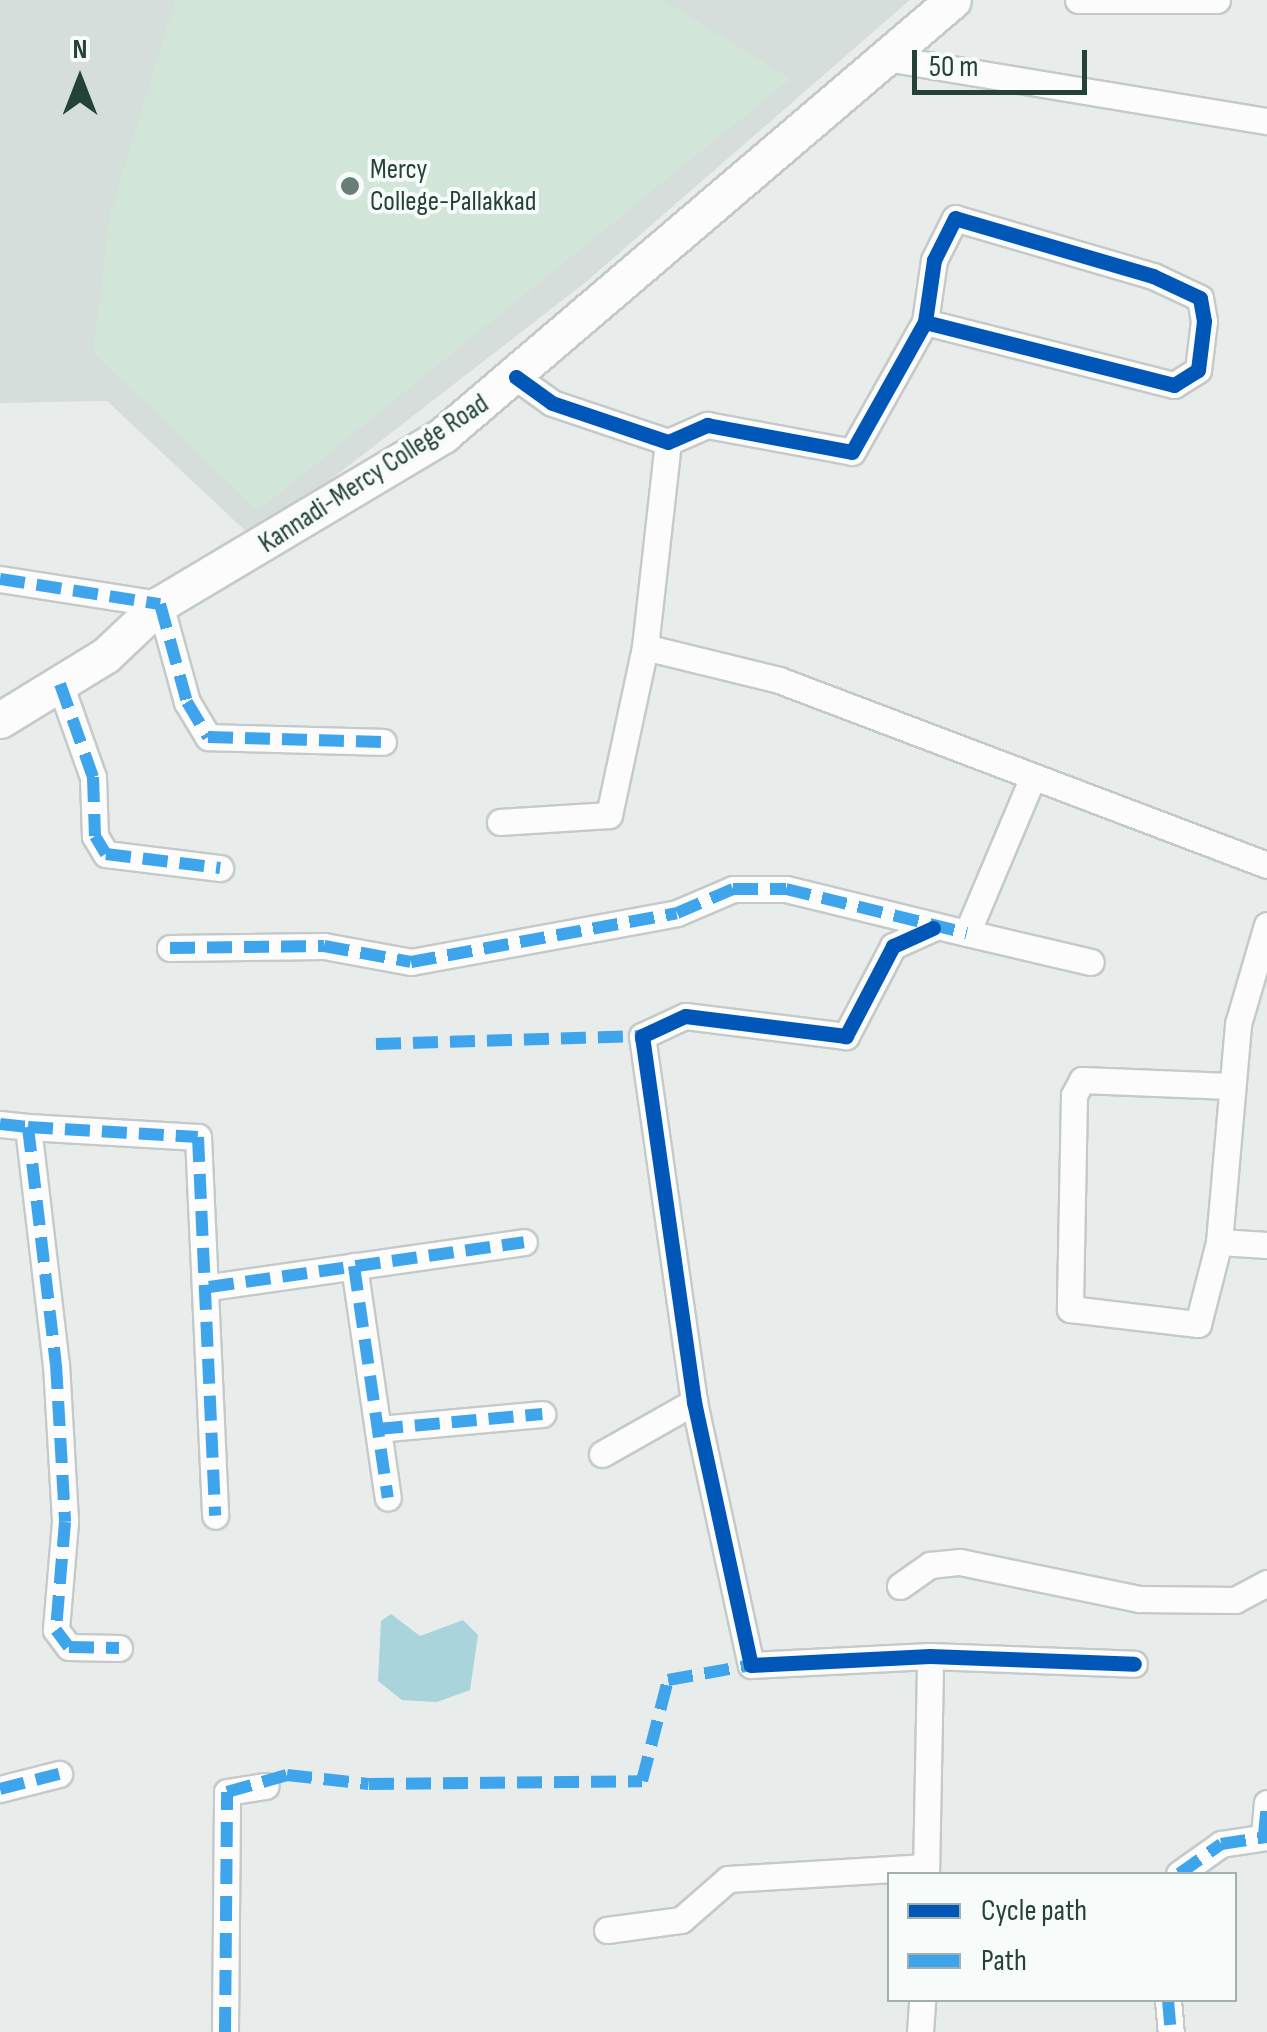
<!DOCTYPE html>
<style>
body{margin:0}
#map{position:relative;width:1267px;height:2032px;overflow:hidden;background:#e8edeb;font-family:"Sofia Sans Condensed",sans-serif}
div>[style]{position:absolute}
.built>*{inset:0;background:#d6dedb}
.green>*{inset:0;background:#d1e6d8}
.water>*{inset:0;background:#a9d4db}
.roads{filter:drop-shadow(2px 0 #c5cac8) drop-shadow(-2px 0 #c5cac8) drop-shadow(0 2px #c5cac8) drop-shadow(0 -2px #c5cac8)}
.minor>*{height:25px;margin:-12.5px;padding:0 12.5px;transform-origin:12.5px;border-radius:12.5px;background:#fcfcfc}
.secondary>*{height:35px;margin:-17.5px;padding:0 17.5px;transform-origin:17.5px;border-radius:17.5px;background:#fcfcfc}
.quiet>*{height:12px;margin-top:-6px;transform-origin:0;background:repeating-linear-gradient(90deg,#3ea4ec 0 25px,transparent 0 37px)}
.cycleway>*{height:15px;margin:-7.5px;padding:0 7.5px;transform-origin:7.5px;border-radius:7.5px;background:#0057b8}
.dots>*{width:28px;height:28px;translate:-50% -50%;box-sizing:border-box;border:5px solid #f7fbf9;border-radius:50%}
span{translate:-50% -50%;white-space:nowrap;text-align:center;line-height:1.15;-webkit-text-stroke:8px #f7fbf9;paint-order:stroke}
.poi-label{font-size:28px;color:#24423a}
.left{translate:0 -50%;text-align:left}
.street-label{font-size:28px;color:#24423a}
.legend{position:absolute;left:887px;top:1872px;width:350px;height:130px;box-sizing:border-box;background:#f7fbf9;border:2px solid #a3b1ad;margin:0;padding:12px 18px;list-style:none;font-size:30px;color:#24423a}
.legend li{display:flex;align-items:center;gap:20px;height:50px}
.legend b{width:50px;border:2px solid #a3b1ad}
.north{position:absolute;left:30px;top:30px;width:100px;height:100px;-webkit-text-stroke:8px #f7fbf9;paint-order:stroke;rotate:0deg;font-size:28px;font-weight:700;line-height:40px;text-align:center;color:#24423a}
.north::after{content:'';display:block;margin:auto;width:35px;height:45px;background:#24423a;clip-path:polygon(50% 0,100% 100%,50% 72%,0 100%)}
.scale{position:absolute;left:912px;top:50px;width:175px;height:45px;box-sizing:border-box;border:5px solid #24423a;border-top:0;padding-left:12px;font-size:30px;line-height:35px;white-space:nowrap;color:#24423a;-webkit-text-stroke:8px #f7fbf9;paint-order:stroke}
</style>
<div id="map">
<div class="built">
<i style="clip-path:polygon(0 0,910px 0,586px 282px,254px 539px,107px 401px,0 403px)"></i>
</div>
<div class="green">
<i style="clip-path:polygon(175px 0,663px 0,790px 79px,258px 511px,93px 352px,110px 214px)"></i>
</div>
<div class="water">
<i style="clip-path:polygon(391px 1614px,420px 1636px,463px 1620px,478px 1635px,470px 1690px,437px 1702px,402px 1700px,378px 1681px,381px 1621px)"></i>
</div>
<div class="roads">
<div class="minor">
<i style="left:1078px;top:0;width:139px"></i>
<i style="left:886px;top:58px;width:386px;rotate:9.4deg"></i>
<i style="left:516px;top:377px;width:44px;rotate:35.8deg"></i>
<i style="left:552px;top:403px;width:122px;rotate:18.6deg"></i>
<i style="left:668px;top:442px;width:43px;rotate:-23.6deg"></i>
<i style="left:707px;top:425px;width:147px;rotate:10.5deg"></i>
<i style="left:852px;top:452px;width:149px;rotate:-60.7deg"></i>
<i style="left:925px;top:322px;width:257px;rotate:14.2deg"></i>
<i style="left:1174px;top:385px;width:28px;rotate:-32deg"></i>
<i style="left:1198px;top:370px;width:49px;rotate:-83deg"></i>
<i style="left:1204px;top:321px;width:23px;rotate:-100deg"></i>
<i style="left:1200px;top:298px;width:52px;rotate:-154.9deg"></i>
<i style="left:1153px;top:276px;width:206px;rotate:-163.7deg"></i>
<i style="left:955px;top:218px;width:47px;rotate:116.6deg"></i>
<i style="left:934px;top:260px;width:63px;rotate:98.3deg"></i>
<i style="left:0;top:579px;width:162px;rotate:8.9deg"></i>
<i style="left:160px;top:604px;width:102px;rotate:74.6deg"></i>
<i style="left:187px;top:702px;width:41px;rotate:59deg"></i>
<i style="left:208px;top:737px;width:175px;rotate:1.6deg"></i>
<i style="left:645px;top:647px;width:206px;rotate:-83.6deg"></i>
<i style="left:60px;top:684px;width:99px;rotate:70.5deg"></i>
<i style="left:93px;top:777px;width:59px;rotate:88.1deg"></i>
<i style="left:95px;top:836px;width:21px;rotate:59deg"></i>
<i style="left:106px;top:854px;width:115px;rotate:7deg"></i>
<i style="left:1032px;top:779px;width:167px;rotate:112.9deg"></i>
<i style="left:967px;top:933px;width:127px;rotate:13.2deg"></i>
<i style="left:500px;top:822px;width:109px;rotate:-3.7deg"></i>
<i style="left:609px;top:815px;width:172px;rotate:-77.9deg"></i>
<i style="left:645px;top:647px;width:138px;rotate:13.8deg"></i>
<i style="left:779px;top:680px;width:522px;rotate:20.76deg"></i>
<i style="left:933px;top:928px;width:44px;rotate:155.8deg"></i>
<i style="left:893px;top:946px;width:102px;rotate:117.6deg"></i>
<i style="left:846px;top:1036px;width:162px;rotate:-172.9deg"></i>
<i style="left:685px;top:1016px;width:47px;rotate:155.1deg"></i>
<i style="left:642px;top:1036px;width:370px;rotate:81.9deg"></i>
<i style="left:694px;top:1402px;width:269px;rotate:77.8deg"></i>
<i style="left:751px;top:1665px;width:179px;rotate:-2.9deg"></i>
<i style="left:930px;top:1656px;width:204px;rotate:2.2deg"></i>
<i style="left:170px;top:948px;width:154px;rotate:-0.7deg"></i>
<i style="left:324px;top:946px;width:88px;rotate:10.4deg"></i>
<i style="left:411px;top:962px;width:270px;rotate:-10.4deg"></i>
<i style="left:677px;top:913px;width:61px;rotate:-23.2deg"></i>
<i style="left:733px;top:889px;width:53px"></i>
<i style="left:786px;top:889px;width:186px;rotate:13.7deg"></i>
<i style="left:1230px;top:1086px;width:148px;rotate:-177.7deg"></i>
<i style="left:1082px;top:1080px;width:17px;rotate:118deg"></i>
<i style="left:1074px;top:1095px;width:214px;rotate:91.1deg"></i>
<i style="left:1070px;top:1309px;width:129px;rotate:6.7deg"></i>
<i style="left:1198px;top:1324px;width:85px;rotate:-75.6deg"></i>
<i style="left:1219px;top:1242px;width:219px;rotate:-85deg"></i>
<i style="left:1238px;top:1024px;width:103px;rotate:-73.7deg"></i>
<i style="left:0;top:1124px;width:28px;rotate:6deg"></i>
<i style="left:28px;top:1127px;width:239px;rotate:83.3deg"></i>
<i style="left:56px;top:1364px;width:158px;rotate:86.7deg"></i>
<i style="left:65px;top:1522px;width:108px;rotate:94.8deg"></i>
<i style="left:56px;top:1630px;width:21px;rotate:53deg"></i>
<i style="left:69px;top:1647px;width:50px;rotate:1.1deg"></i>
<i style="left:28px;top:1127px;width:170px;rotate:3.4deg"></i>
<i style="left:198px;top:1137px;width:379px;rotate:87.4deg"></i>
<i style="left:1219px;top:1242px;width:48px;rotate:3.6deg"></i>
<i style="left:354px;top:1266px;width:234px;rotate:81.7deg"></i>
<i style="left:209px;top:1287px;width:318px;rotate:-8.1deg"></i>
<i style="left:378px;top:1429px;width:165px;rotate:-5.2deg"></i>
<i style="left:602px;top:1454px;width:106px;rotate:-29.5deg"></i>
<i style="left:900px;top:1586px;width:37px;rotate:-35deg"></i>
<i style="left:930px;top:1565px;width:30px;rotate:-6deg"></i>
<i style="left:960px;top:1562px;width:183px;rotate:11.7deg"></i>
<i style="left:1139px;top:1599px;width:96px;rotate:0.6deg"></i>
<i style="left:1235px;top:1600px;width:36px;rotate:-28deg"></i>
<i style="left:0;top:1789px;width:61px;rotate:-14.3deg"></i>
<i style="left:1264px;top:1836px;width:33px;rotate:-85deg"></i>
<i style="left:926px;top:1874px;width:218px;rotate:-88.9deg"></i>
<i style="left:1179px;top:1874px;width:52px;rotate:-35.5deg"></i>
<i style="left:1221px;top:1844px;width:47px;rotate:-8.7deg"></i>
<i style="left:607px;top:1930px;width:75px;rotate:-7.7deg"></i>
<i style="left:681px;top:1920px;width:62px;rotate:-41.1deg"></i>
<i style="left:728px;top:1879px;width:198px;rotate:-3.5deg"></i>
<i style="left:1168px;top:2000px;width:32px;rotate:85deg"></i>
<i style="left:225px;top:2032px;width:240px;rotate:-89.5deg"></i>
<i style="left:227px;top:1792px;width:39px;rotate:-9deg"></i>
<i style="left:920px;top:2032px;width:32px;rotate:-86deg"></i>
</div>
<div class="secondary">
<i style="left:0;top:720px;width:124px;rotate:-31.5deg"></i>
<i style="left:106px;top:655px;width:74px;rotate:-43.4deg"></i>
<i style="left:160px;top:604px;width:330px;rotate:-30.8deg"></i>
<i style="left:443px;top:435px;width:670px;rotate:-40.46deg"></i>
</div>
</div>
<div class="quiet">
<i style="left:0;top:579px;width:162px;rotate:8.9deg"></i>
<i style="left:160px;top:604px;width:102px;rotate:74.6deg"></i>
<i style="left:187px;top:702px;width:41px;rotate:59deg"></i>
<i style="left:208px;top:737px;width:175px;rotate:1.6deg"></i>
<i style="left:60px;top:684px;width:99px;rotate:70.5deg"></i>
<i style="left:93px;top:777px;width:59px;rotate:88.1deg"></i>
<i style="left:95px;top:836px;width:21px;rotate:59deg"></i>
<i style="left:106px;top:854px;width:115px;rotate:7deg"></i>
<i style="left:170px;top:948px;width:154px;rotate:-0.7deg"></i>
<i style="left:324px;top:946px;width:88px;rotate:10.4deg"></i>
<i style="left:411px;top:962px;width:270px;rotate:-10.4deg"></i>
<i style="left:677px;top:913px;width:61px;rotate:-23.2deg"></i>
<i style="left:733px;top:889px;width:53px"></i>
<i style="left:786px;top:889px;width:186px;rotate:13.7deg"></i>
<i style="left:376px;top:1044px;width:266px;rotate:-1.7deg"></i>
<i style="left:0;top:1124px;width:28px;rotate:6deg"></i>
<i style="left:28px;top:1127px;width:239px;rotate:83.3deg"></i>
<i style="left:56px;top:1364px;width:158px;rotate:86.7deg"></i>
<i style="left:65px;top:1522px;width:108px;rotate:94.8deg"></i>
<i style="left:56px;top:1630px;width:21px;rotate:53deg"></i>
<i style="left:69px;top:1647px;width:50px;rotate:1.1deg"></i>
<i style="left:28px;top:1127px;width:170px;rotate:3.4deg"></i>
<i style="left:198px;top:1137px;width:379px;rotate:87.4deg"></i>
<i style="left:354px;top:1266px;width:234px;rotate:81.7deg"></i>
<i style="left:209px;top:1287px;width:318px;rotate:-8.1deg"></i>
<i style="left:378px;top:1429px;width:165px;rotate:-5.2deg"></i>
<i style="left:0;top:1789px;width:61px;rotate:-14.3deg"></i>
<i style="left:1264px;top:1836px;width:33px;rotate:-85deg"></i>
<i style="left:1179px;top:1874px;width:52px;rotate:-35.5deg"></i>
<i style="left:1221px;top:1844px;width:47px;rotate:-8.7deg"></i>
<i style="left:1168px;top:2000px;width:32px;rotate:85deg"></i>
<i style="left:225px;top:2032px;width:240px;rotate:-89.5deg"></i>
<i style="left:227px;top:1792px;width:62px;rotate:-15.8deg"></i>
<i style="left:287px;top:1775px;width:82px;rotate:6.3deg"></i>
<i style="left:369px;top:1784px;width:273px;rotate:-0.6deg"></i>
<i style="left:642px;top:1781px;width:104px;rotate:-75.6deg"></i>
<i style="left:668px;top:1680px;width:84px;rotate:-10.2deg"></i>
</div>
<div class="cycleway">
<i style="left:516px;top:377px;width:44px;rotate:35.8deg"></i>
<i style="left:552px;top:403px;width:122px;rotate:18.6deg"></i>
<i style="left:668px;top:442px;width:43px;rotate:-23.6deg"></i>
<i style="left:707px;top:425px;width:147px;rotate:10.5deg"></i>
<i style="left:852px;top:452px;width:149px;rotate:-60.7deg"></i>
<i style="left:925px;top:322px;width:257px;rotate:14.2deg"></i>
<i style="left:1174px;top:385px;width:28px;rotate:-32deg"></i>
<i style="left:1198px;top:370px;width:49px;rotate:-83deg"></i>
<i style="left:1204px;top:321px;width:23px;rotate:-100deg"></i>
<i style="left:1200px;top:298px;width:52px;rotate:-154.9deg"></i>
<i style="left:1153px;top:276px;width:206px;rotate:-163.7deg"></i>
<i style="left:955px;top:218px;width:47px;rotate:116.6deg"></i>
<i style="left:934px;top:260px;width:63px;rotate:98.3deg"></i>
<i style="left:933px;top:928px;width:44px;rotate:155.8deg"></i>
<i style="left:893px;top:946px;width:102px;rotate:117.6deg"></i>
<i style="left:846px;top:1036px;width:162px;rotate:-172.9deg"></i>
<i style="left:685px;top:1016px;width:47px;rotate:155.1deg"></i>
<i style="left:642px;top:1036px;width:370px;rotate:81.9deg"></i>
<i style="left:694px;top:1402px;width:269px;rotate:77.8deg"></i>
<i style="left:751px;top:1665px;width:179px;rotate:-2.9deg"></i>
<i style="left:930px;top:1656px;width:204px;rotate:2.2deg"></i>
</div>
<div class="dots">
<i style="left:350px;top:186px;background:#697e78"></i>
</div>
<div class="poi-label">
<span class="left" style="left:370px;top:186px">Mercy<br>College-Pallakkad</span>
</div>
<div class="street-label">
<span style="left:374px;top:474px;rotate:-33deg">Kannadi-Mercy College Road</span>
</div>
<ul class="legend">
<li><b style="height:12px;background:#0057b8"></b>Cycle path</li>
<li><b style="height:12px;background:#3ea4ec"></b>Path</li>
</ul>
<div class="north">N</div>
<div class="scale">50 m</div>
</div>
